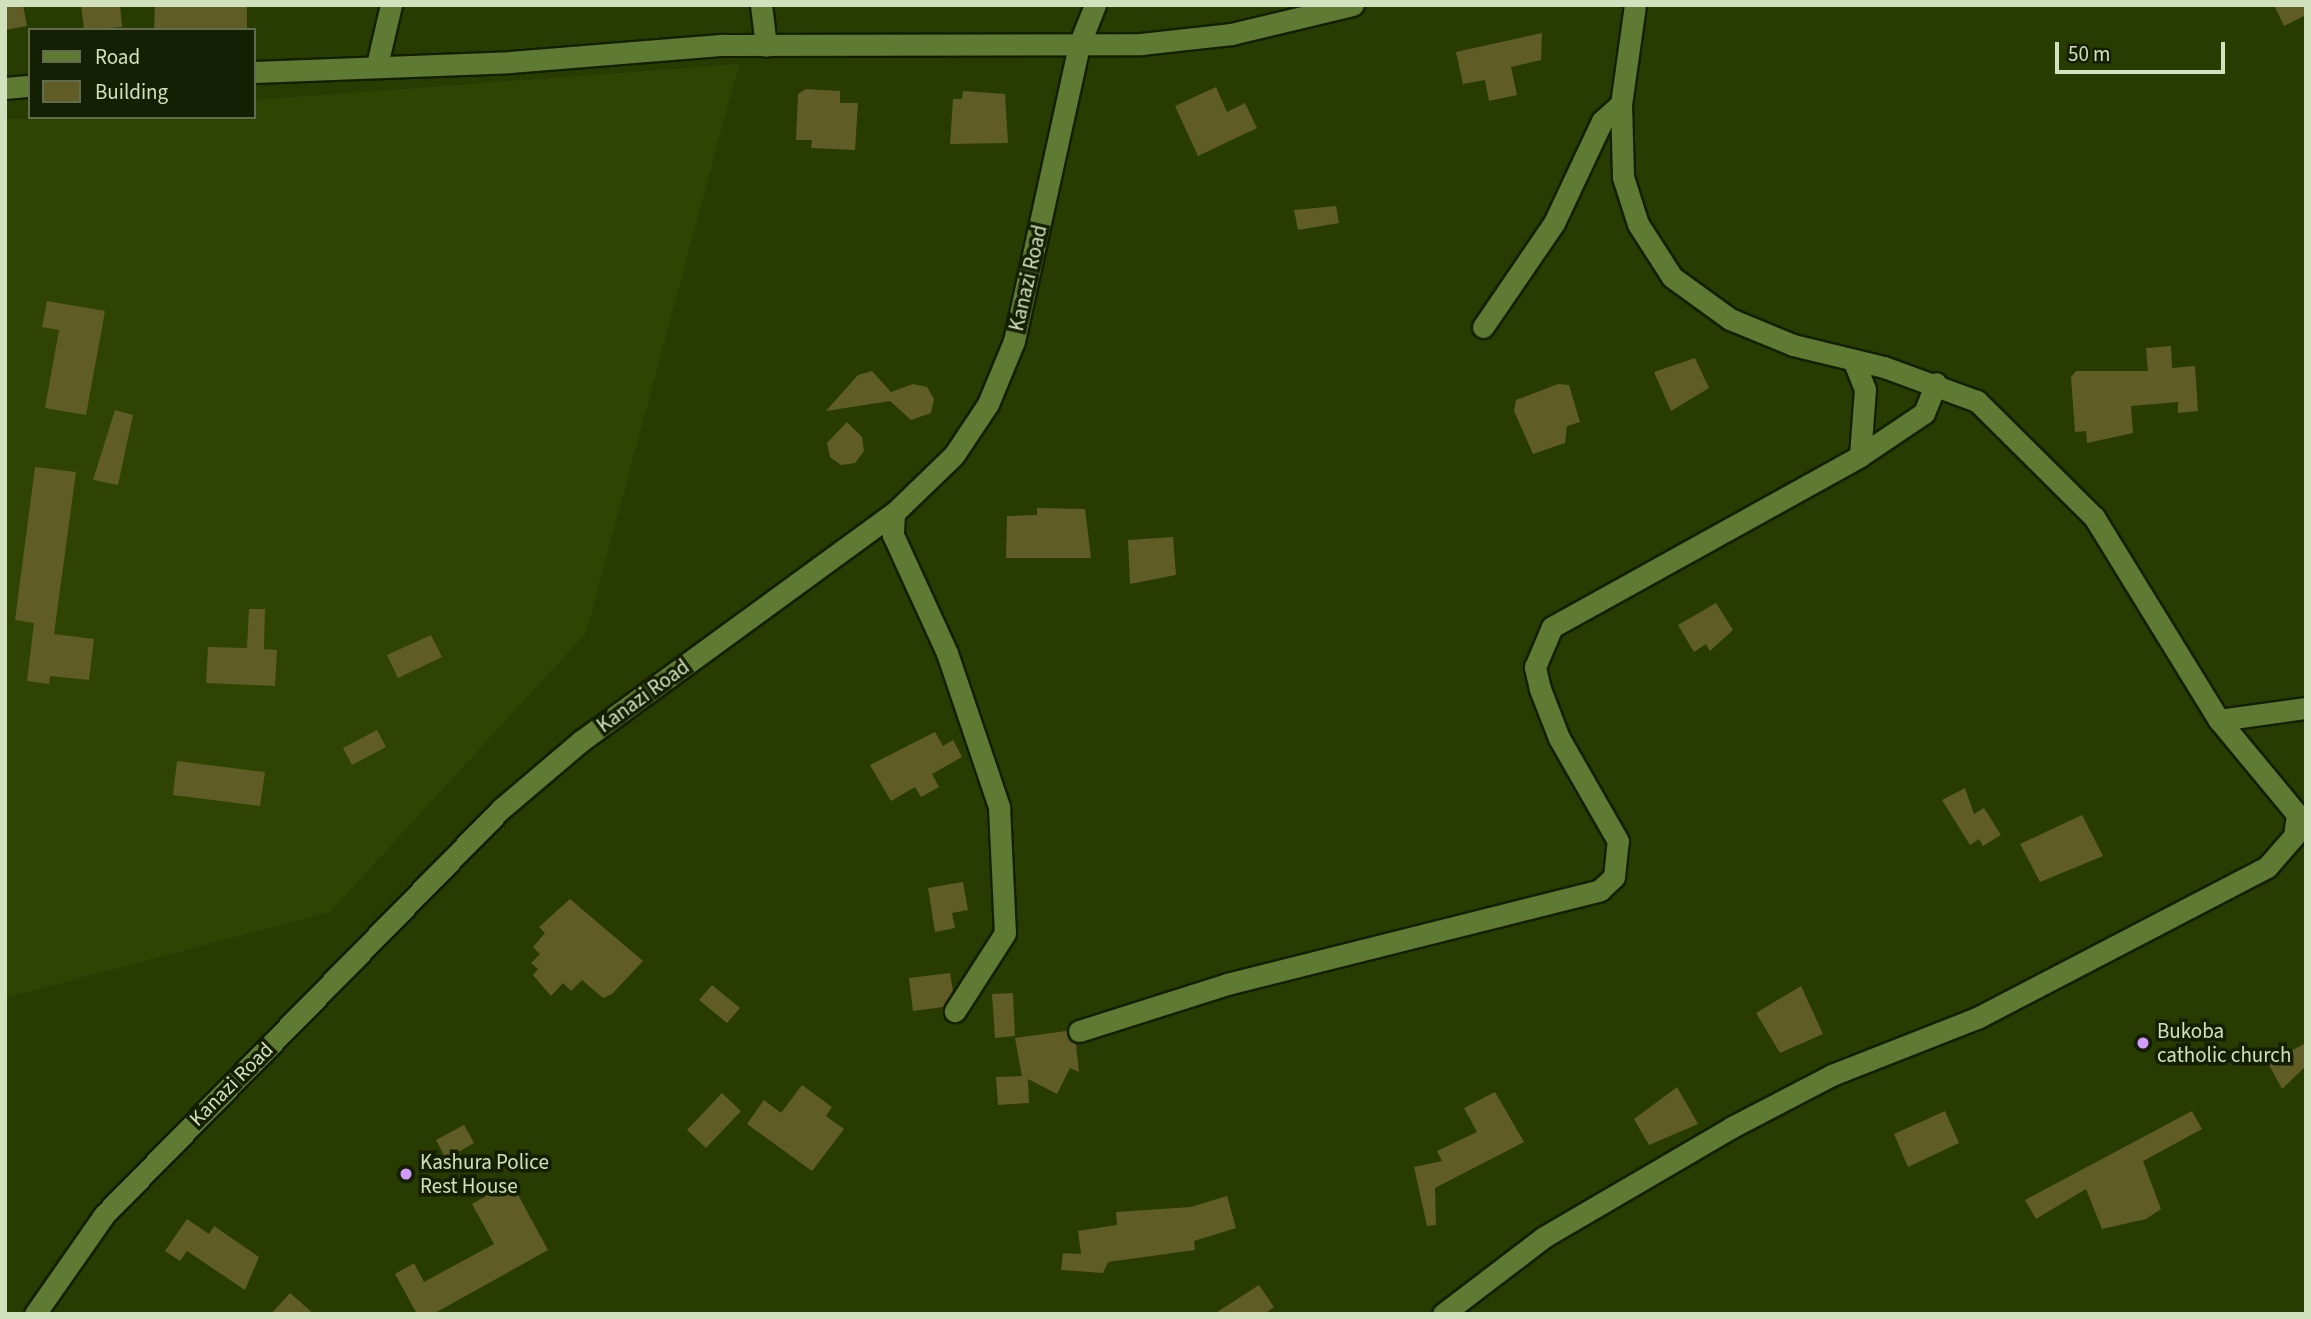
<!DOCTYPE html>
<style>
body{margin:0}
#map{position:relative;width:2311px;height:1319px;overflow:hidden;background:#283b01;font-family:"Source Sans 3",sans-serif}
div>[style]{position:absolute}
.built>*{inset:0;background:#2f4402}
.building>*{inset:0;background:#5f5d25}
.roads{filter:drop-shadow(2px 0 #132000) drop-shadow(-2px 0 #132000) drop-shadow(0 2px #132000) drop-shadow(0 -2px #132000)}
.minor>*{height:21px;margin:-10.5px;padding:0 10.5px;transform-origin:10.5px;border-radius:10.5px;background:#5e7a33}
.tertiary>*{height:21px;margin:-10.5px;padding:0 10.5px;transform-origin:10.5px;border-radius:10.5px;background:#5e7a33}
.secondary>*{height:21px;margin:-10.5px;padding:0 10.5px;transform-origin:10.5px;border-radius:10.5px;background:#5e7a33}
.dots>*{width:19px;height:19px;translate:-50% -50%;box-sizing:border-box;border:4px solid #151f03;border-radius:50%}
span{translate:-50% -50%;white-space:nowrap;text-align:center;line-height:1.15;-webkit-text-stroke:7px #151f03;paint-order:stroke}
.street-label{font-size:21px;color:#d1e1bd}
.poi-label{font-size:21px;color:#d1e1bd}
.left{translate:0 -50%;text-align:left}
.frame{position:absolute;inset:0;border:7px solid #d1e1bd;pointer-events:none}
.legend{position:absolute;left:28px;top:28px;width:228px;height:91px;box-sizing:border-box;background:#151f03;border:2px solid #606d4d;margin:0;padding:9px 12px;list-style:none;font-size:21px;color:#d1e1bd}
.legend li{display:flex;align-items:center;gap:14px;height:35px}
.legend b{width:35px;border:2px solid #606d4d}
.scale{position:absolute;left:2055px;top:42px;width:170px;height:32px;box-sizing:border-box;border:4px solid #d1e1bd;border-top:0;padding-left:9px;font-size:21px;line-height:24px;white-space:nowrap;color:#d1e1bd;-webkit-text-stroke:5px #151f03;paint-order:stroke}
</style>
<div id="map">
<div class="built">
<i style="clip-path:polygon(739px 64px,586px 633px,330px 912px,5px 998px,5px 119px,254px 117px,254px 100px)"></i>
</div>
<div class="building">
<i style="clip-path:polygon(5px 5px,23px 5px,27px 26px,5px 30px)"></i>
<i style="clip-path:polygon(81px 5px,120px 5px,122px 27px,84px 30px)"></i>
<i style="clip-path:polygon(155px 5px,247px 5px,247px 30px,154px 30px)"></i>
<i style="clip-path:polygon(2274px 5px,2306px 5px,2306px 15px,2284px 26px)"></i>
<i style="clip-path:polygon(1542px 33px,1541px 60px,1511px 67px,1517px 95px,1489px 101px,1485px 80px,1463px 84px,1456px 52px)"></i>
<i style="clip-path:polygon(1216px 87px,1227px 112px,1245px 103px,1257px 128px,1198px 156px,1175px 106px)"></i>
<i style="clip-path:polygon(806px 89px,840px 91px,840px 103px,858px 103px,855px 150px,811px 148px,812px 140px,796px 140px,798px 94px)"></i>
<i style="clip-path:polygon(963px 91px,1005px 94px,1008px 143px,950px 144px,953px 99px,962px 99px)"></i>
<i style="clip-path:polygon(1336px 206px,1339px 223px,1298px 230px,1294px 210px)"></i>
<i style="clip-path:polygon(47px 301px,105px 311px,86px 415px,45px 408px,59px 330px,42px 327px)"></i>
<i style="clip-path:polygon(2171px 346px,2172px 368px,2195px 366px,2198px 411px,2178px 413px,2178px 402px,2131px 406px,2133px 433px,2087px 443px,2086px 431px,2075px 432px,2071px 377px,2076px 371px,2148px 371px,2146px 348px)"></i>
<i style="clip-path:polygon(1695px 358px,1709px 388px,1671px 411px,1654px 372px)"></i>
<i style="clip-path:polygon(872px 371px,891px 392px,913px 384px,927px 387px,934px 399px,931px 413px,911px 420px,890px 401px,826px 411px,858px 375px)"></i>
<i style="clip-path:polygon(1558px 384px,1569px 385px,1580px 422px,1567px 426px,1565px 443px,1533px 454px,1514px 411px,1516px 400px)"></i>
<i style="clip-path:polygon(115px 410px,133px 415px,118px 485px,93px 480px)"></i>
<i style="clip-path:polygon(847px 422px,862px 437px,864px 451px,855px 463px,841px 465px,830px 457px,827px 443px)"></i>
<i style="clip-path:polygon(35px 467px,76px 472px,54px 634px,94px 639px,89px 680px,50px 676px,49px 684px,27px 681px,34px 623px,15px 620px)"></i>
<i style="clip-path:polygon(1037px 508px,1085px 509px,1091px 558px,1006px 558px,1007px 516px,1037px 515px)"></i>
<i style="clip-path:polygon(1173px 537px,1176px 575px,1130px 584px,1128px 540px)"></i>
<i style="clip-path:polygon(1716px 603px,1733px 630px,1710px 651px,1706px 644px,1694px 652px,1678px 625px)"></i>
<i style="clip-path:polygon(249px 609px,265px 609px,264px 649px,277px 650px,275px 686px,206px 683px,208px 647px,247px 648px)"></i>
<i style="clip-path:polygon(431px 635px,442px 657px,398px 678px,387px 655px)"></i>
<i style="clip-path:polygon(377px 730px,386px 747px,352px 765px,343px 748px)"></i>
<i style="clip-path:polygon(935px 732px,943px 746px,953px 740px,962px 757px,932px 774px,939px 787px,921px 797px,915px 787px,891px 801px,870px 765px)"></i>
<i style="clip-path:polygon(177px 761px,265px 772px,260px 806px,173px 795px)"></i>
<i style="clip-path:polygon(1965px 788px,1974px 814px,1984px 808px,2001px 835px,1983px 846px,1979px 839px,1970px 845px,1942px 800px)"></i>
<i style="clip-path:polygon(2082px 815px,2103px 856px,2040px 882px,2020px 844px)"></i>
<i style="clip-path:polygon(963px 882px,968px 910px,952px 913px,955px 928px,935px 932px,928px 888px)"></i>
<i style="clip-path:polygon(570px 899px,643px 961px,612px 994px,603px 998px,582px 980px,571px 991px,563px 983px,551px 996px,533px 975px,538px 969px,531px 963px,540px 954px,533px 947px,545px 933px,539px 927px)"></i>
<i style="clip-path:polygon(950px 973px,953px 991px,943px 1007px,913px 1011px,909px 978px)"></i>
<i style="clip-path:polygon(712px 985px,740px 1008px,727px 1023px,699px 1000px)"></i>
<i style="clip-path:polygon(1801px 986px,1823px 1034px,1780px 1053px,1756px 1013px)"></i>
<i style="clip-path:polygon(1013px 993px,1015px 1036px,995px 1038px,992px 994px)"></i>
<i style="clip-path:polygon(1066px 1031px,1076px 1044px,1079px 1072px,1070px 1068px,1057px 1094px,1028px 1079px,1029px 1103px,998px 1105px,996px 1077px,1022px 1076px,1015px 1038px)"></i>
<i style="clip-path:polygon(2306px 1043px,2306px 1066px,2282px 1089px,2268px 1063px)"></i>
<i style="clip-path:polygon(802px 1085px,832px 1107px,826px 1116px,844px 1129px,812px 1171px,747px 1124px,764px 1100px,781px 1113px)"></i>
<i style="clip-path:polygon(1677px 1087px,1698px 1124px,1649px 1145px,1634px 1119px)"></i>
<i style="clip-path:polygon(1495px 1092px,1524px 1142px,1435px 1188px,1436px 1225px,1427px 1226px,1414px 1167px,1442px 1161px,1437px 1151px,1477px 1132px,1464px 1108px)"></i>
<i style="clip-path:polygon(722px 1093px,741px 1111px,706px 1148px,687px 1130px)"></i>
<i style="clip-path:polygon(1945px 1111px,1959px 1143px,1908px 1167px,1894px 1134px)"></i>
<i style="clip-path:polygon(2192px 1111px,2202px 1129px,2143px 1161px,2161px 1209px,2146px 1219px,2102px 1229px,2086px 1189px,2036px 1219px,2025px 1200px)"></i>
<i style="clip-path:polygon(464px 1125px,474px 1143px,446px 1159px,436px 1140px)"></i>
<i style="clip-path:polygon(511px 1182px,548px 1250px,433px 1314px,417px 1314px,395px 1274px,414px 1263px,424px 1282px,494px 1244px,472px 1204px)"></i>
<i style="clip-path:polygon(1227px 1196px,1236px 1228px,1194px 1241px,1195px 1250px,1108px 1262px,1103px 1273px,1061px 1270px,1063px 1253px,1081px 1254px,1078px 1231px,1117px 1225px,1116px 1212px,1191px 1207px)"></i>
<i style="clip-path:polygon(187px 1219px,209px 1234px,214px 1226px,259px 1257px,245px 1290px,187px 1251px,180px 1261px,165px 1251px)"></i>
<i style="clip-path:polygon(1259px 1285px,1274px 1307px,1264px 1314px,1214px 1314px)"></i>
<i style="clip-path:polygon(290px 1293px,314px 1314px,271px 1314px)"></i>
</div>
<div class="roads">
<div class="minor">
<i style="left:761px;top:5px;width:41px;rotate:83deg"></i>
<i style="left:1635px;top:5px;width:100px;rotate:98deg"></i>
<i style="left:1621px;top:104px;width:73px;rotate:88.4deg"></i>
<i style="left:1623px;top:177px;width:49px;rotate:72.3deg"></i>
<i style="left:1638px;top:224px;width:63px;rotate:57.3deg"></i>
<i style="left:1672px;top:277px;width:72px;rotate:35.9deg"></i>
<i style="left:1730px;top:319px;width:68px;rotate:22.4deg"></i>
<i style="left:1793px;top:345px;width:94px;rotate:13.6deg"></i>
<i style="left:1884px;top:367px;width:99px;rotate:20.1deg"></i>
<i style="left:1977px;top:401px;width:165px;rotate:44.8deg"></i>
<i style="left:2094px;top:517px;width:238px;rotate:58.4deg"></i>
<i style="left:2219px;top:720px;width:136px;rotate:50.4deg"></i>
<i style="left:377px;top:65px;width:62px;rotate:-76.9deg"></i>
<i style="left:1483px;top:327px;width:126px;rotate:-55.7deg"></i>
<i style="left:1554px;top:223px;width:113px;rotate:-64.8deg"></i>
<i style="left:1602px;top:121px;width:25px;rotate:-42deg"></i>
<i style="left:1854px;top:362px;width:29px;rotate:68deg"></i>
<i style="left:1865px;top:389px;width:67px;rotate:94.3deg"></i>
<i style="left:894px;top:513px;width:22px;rotate:93deg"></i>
<i style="left:893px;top:535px;width:130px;rotate:65.4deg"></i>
<i style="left:947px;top:653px;width:163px;rotate:71.3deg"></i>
<i style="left:999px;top:807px;width:126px;rotate:87.3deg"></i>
<i style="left:1005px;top:933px;width:93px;rotate:122.7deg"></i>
<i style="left:2219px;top:720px;width:88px;rotate:-7.9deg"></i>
<i style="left:1079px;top:1031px;width:155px;rotate:-17.6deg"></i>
<i style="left:1227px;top:984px;width:385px;rotate:-14.1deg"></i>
<i style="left:1600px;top:890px;width:19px;rotate:-43deg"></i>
<i style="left:1614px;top:877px;width:36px;rotate:-84deg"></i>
<i style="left:1618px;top:841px;width:119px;rotate:-119.8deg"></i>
<i style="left:1559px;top:738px;width:53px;rotate:-111.2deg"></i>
<i style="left:1540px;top:689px;width:23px;rotate:-103deg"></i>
<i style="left:1535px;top:667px;width:43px;rotate:-67deg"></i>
<i style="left:1552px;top:627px;width:352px;rotate:-29deg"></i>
<i style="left:1860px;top:456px;width:77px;rotate:-33.9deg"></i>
<i style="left:1924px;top:413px;width:32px;rotate:-68deg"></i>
<i style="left:1443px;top:1314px;width:127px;rotate:-37.3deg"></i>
<i style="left:1544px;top:1237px;width:218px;rotate:-30.3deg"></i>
<i style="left:1732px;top:1127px;width:113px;rotate:-27.5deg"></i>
<i style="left:1832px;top:1075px;width:156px;rotate:-21.5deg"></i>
<i style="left:1977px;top:1018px;width:327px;rotate:-27.5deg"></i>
<i style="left:2267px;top:867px;width:41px;rotate:-48.9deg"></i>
<i style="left:2294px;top:836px;width:21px;rotate:-82deg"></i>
</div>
<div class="tertiary">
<i style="left:254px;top:72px;width:256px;rotate:-2.2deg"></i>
<i style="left:510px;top:62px;width:214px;rotate:-4.6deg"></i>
<i style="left:723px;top:45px;width:418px;rotate:-0.1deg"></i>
<i style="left:1141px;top:44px;width:91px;rotate:-6.3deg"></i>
<i style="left:1231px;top:34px;width:125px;rotate:-13.4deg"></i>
<i style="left:5px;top:88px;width:25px;rotate:-5deg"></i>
</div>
<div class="secondary">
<i style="left:35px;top:1314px;width:121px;rotate:-55.1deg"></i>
<i style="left:104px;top:1215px;width:568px;rotate:-45.64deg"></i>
<i style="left:501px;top:809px;width:105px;rotate:-40.4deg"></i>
<i style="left:581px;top:741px;width:387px;rotate:-36.1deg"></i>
<i style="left:894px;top:513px;width:83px;rotate:-44deg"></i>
<i style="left:954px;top:455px;width:61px;rotate:-56.3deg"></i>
<i style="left:988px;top:404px;width:68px;rotate:-67.6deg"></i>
<i style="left:1014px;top:341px;width:303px;rotate:-77.6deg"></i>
<i style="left:1079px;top:45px;width:43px;rotate:-68.2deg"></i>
</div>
</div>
<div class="dots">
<i style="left:2143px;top:1043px;background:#d09dff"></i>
<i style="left:406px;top:1174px;background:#d09dff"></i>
</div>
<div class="street-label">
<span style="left:1028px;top:278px;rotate:-77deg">Kanazi Road</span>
<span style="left:643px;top:696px;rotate:-36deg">Kanazi Road</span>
<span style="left:231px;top:1084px;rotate:-45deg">Kanazi Road</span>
</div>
<div class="poi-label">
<span class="left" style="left:2157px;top:1043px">Bukoba<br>catholic church</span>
<span class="left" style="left:420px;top:1174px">Kashura Police<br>Rest House</span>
</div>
<div class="frame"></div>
<ul class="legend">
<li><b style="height:9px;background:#5e7a33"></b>Road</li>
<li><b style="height:19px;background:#5f5d25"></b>Building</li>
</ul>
<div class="scale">50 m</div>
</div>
